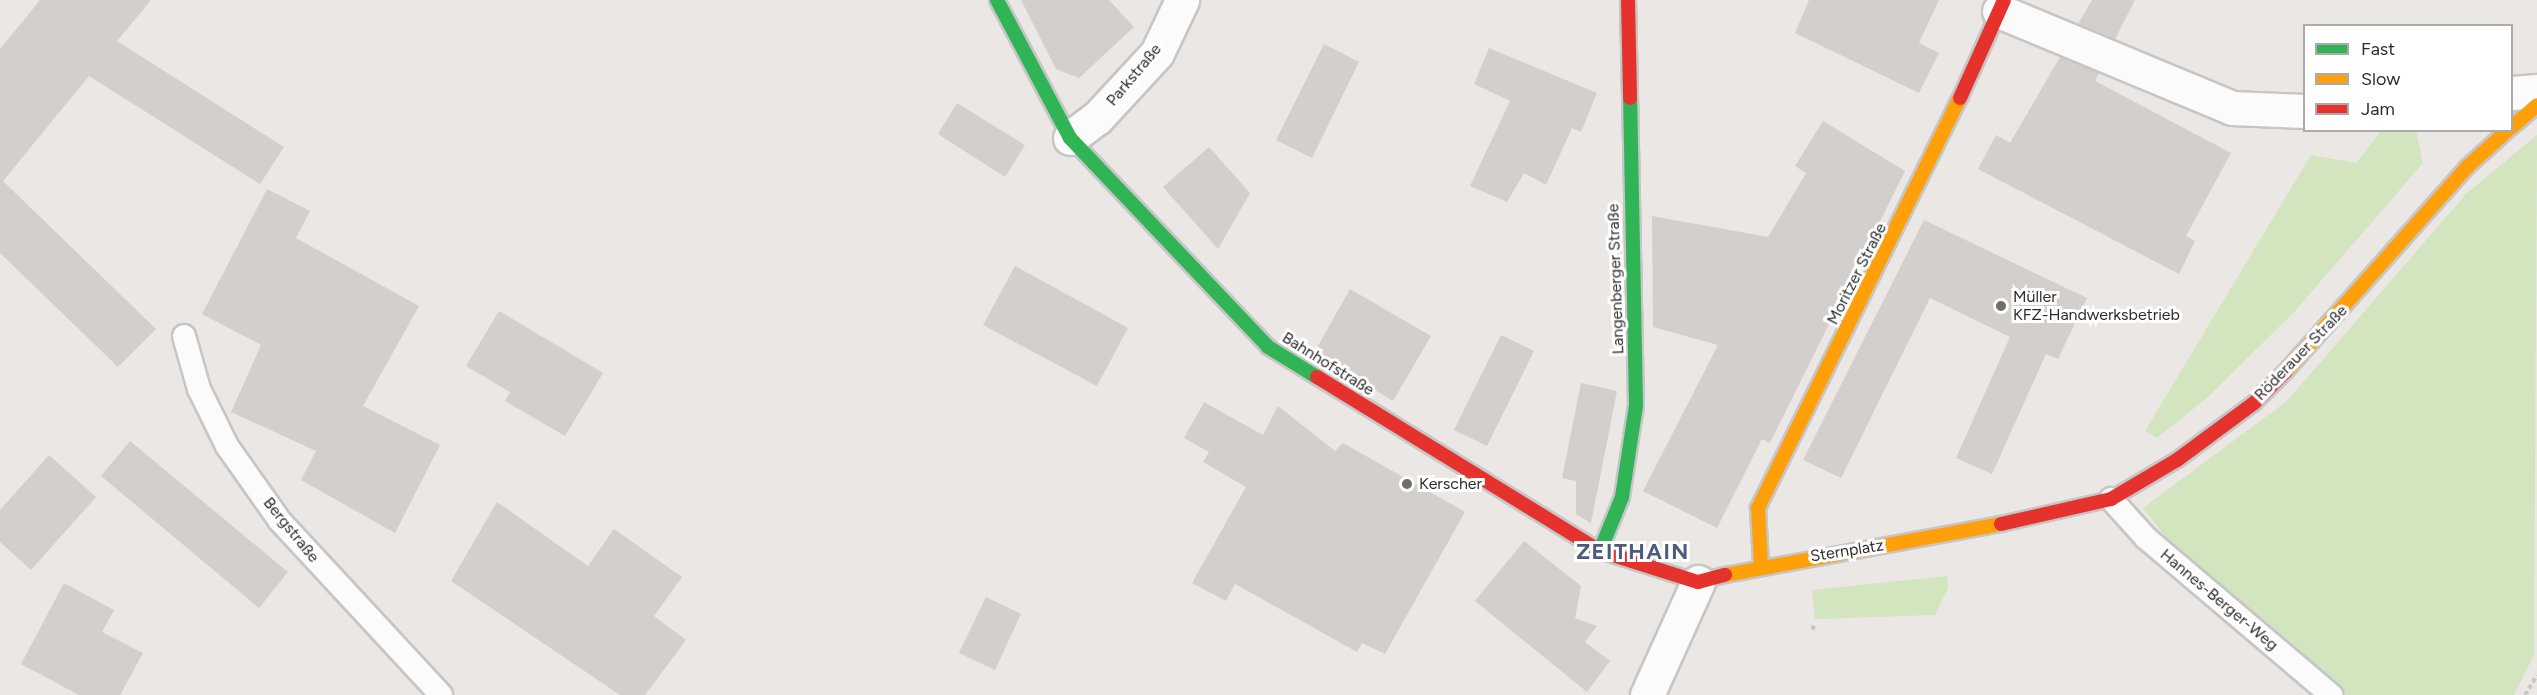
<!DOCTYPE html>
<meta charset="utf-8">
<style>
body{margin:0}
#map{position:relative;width:2537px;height:695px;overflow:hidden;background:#eae7e4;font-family:Figtree,sans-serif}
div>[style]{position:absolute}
.green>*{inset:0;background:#d2e5be}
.building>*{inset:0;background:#d2cfcd}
.path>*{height:4px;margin-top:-2px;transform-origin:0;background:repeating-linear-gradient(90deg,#c7c7c7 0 4.5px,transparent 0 7.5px)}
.roads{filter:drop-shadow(2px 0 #c6c6c6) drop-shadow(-2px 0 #c6c6c6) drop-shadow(0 2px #c6c6c6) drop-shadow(0 -2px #c6c6c6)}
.lane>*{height:22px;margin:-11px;padding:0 11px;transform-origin:11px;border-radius:11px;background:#fcfbfb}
.street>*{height:33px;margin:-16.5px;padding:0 16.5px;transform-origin:16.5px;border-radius:16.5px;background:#fcfbfb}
.fast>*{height:14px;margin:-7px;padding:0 7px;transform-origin:7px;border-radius:7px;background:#30b455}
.slow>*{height:14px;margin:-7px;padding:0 7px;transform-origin:7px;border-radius:7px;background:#ff9f0a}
.jam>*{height:14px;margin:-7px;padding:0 7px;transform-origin:7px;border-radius:7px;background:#e5322d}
.dots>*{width:16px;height:16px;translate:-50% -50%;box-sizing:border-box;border:3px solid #fff;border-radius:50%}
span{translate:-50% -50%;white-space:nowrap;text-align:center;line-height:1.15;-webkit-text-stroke:6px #fff;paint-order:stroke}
.street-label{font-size:16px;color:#2d2d2d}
.poi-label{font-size:16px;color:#2d2d2d}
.left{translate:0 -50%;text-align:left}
.district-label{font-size:22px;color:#4d5c7e;font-weight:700;letter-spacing:1.5px}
.legend{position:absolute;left:2303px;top:24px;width:210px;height:108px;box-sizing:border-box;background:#fff;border:2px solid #ababab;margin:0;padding:8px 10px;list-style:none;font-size:18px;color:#2d2d2d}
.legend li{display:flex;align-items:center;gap:12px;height:30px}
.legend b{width:30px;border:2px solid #ababab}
</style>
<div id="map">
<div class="green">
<i style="clip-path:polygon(2381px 131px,2416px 131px,2423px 163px,2295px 311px,2208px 397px,2157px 438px,2145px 431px,2311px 155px,2356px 163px)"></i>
<i style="clip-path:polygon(2537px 135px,2534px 655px,2514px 695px,2346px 695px,2187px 564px,2143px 508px,2287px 401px,2466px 194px)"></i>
<i style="clip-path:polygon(1947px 576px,1948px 588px,1935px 615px,1815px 619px,1812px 590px)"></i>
</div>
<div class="building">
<i style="clip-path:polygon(40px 0,151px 0,117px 41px,284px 147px,260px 184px,89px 76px,3px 181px,156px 329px,118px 367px,0 253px,0 49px)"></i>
<i style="clip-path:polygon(1021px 0,1109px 0,1134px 27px,1079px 78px,1056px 69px)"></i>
<i style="clip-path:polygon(1809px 0,1939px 0,1919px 43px,1939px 53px,1919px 93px,1795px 33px)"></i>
<i style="clip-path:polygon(2092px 0,2135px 0,2115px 39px,2078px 24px)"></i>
<i style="clip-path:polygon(1324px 44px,1359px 62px,1312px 158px,1276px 140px)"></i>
<i style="clip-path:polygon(1489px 48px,1597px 93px,1581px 132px,1572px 128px,1546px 185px,1524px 173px,1507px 202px,1470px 186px,1510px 101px,1474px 84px)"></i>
<i style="clip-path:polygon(2060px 57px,2099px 73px,2095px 81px,2231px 153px,2186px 236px,2195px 241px,2179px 274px,1978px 169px,1996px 135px,2010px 143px)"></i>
<i style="clip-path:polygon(957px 103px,1025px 145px,1005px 177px,938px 134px)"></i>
<i style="clip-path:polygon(1823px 121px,1905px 171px,1770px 443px,1762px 439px,1717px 528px,1643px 491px,1718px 345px,1653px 327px,1652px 216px,1768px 237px,1806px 173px,1795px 166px)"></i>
<i style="clip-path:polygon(1209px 147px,1250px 193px,1218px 249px,1163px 187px)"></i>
<i style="clip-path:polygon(267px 189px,310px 211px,296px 238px,419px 306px,363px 406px,440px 445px,395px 533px,301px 480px,316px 451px,231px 412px,261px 345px,202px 314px)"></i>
<i style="clip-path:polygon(1924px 220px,2087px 298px,2058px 359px,2046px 354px,1992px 474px,1956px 458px,2010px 337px,1930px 298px,1841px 478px,1803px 460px)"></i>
<i style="clip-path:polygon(1015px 266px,1128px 328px,1097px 386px,983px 325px)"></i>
<i style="clip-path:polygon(1350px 289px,1431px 336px,1393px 401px,1314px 353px)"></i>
<i style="clip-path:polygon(499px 311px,603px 373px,565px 436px,505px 401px,510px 392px,466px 366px)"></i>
<i style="clip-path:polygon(1501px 335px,1534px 351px,1487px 446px,1454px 430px)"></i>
<i style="clip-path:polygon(1581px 383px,1617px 391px,1591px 523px,1576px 514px,1576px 481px,1562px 478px)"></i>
<i style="clip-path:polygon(1204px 402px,1263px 435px,1278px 406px,1335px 451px,1343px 443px,1465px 512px,1385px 654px,1362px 643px,1357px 652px,1235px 584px,1226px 601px,1192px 583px,1246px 487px,1203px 462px,1209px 452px,1184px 438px)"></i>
<i style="clip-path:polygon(130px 441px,288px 572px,259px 608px,101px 476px)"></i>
<i style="clip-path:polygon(49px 455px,96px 497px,31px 570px,0 542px,0 510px)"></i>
<i style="clip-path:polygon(497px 502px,588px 566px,614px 529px,682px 577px,654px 616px,686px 640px,645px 695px,620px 695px,451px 581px)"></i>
<i style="clip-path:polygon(1524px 541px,1581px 586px,1575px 618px,1597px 626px,1585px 642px,1610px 661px,1587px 692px,1475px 601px)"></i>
<i style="clip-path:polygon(64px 583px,114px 610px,102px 632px,143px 653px,120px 695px,79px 695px,21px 664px)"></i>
<i style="clip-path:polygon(986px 597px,1021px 614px,995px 670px,959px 653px)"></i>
</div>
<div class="path">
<i style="left:1811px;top:627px;width:6px;rotate:18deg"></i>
<i style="left:2525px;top:695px;width:23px;rotate:-59deg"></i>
</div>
<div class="roads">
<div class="lane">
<i style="left:184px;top:336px;width:55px;rotate:74.2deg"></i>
<i style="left:199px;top:389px;width:64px;rotate:63.8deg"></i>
<i style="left:227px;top:446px;width:92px;rotate:54.8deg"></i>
<i style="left:280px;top:521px;width:237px;rotate:47.2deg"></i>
<i style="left:2111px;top:499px;width:52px;rotate:48.1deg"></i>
<i style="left:2146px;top:538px;width:243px;rotate:40.3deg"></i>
</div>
<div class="street">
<i style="left:1999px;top:11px;width:252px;rotate:22.6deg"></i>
<i style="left:2232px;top:108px;width:72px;rotate:2.4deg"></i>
<i style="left:2512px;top:93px;width:25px;rotate:-5deg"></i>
<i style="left:1070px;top:138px;width:34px;rotate:-37deg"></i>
<i style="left:1097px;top:118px;width:88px;rotate:-47.3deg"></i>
<i style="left:1157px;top:53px;width:59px;rotate:-64.7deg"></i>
<i style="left:1647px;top:695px;width:124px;rotate:-65.7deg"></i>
</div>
<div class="fast">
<i style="left:997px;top:0;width:156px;rotate:62.1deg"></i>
<i style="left:1070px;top:138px;width:288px;rotate:46.5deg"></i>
<i style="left:1268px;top:347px;width:57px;rotate:31.5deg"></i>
<i style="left:1600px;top:551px;width:58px;rotate:-67.8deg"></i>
<i style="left:1622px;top:497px;width:93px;rotate:-81.3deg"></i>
<i style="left:1636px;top:405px;width:307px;rotate:-91.1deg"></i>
</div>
<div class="slow">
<i style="left:2512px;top:127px;width:33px;rotate:-41deg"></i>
<i style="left:2286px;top:371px;width:273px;rotate:-48.4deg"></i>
<i style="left:2467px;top:167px;width:55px;rotate:-42.1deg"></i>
<i style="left:1761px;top:565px;width:57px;rotate:-93deg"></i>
<i style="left:1758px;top:508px;width:457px;rotate:-63.8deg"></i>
<i style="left:1725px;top:575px;width:281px;rotate:-10.5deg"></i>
</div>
<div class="jam">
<i style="left:1628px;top:0;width:98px;rotate:88.8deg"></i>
<i style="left:1960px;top:98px;width:107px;rotate:-65.8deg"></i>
<i style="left:1317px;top:377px;width:332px;rotate:31.6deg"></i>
<i style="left:1600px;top:551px;width:103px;rotate:17.6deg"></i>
<i style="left:1698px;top:582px;width:28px;rotate:-15deg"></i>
<i style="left:2001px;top:524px;width:113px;rotate:-12.8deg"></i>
<i style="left:2111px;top:499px;width:77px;rotate:-30.6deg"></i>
<i style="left:2177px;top:460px;width:96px;rotate:-36.5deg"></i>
<i style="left:2254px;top:403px;width:45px;rotate:-45deg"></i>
</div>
</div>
<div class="dots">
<i style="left:2001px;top:306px;background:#6f6e6d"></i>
<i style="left:1407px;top:484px;background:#6f6e6d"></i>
</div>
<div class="street-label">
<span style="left:1134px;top:75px;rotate:-50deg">Parkstraße</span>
<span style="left:1857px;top:274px;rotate:-63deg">Moritzer Straße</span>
<span style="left:1616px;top:279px;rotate:-92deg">Langenberger Straße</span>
<span style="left:2301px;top:353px;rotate:-46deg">Röderauer Straße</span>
<span style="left:1328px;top:364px;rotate:32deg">Bahnhofstraße</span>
<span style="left:291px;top:530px;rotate:51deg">Bergstraße</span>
<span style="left:1847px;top:551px;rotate:-9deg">Sternplatz</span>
<span style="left:2219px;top:600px;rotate:40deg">Hannes-Berger-Weg</span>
</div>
<div class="poi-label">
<span class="left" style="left:2013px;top:306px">Müller<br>KFZ-Handwerksbetrieb</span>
<span class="left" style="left:1419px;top:484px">Kerscher</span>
</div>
<div class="district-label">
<span style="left:1633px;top:552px">ZEITHAIN</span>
</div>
<ul class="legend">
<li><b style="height:8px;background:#30b455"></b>Fast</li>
<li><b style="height:8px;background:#ff9f0a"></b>Slow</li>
<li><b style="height:8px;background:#e5322d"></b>Jam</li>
</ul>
</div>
